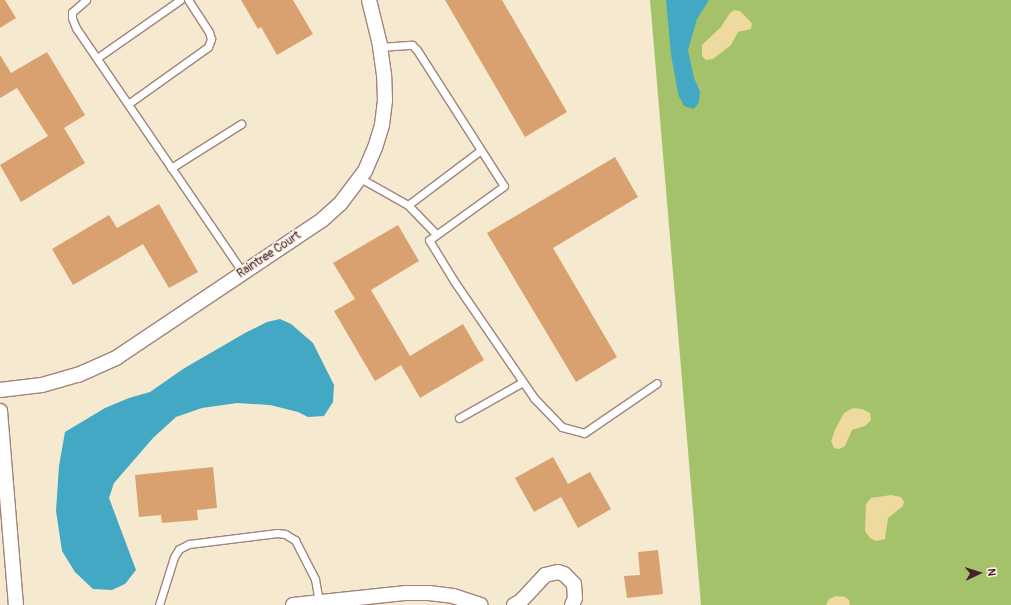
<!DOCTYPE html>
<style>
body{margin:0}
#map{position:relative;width:1011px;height:605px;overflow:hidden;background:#f5e9cf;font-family:Pangolin,sans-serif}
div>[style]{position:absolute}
.green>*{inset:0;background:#a4c26a}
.sand>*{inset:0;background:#eeda9e}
.water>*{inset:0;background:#43a8c3}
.building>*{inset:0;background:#d9a170}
.roads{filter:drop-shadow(1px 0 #a0847d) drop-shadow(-1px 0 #a0847d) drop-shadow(0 1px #a0847d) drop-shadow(0 -1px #a0847d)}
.lane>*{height:7px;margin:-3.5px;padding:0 3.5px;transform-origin:3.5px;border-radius:3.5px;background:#fff}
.street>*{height:14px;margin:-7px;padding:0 7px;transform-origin:7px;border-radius:7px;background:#fff}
span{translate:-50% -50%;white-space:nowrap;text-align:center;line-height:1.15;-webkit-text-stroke:3.5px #fcf5e5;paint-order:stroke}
.street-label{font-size:12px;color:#4a1f2b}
.north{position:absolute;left:959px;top:553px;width:40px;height:40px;-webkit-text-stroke:3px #fcf5e5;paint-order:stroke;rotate:86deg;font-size:11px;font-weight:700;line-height:16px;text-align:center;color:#4a1f2b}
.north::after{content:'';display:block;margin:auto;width:14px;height:18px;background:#4a1f2b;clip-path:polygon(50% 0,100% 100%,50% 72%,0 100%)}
</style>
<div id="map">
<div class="green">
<i style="clip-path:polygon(650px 0,1011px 0,1011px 605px,701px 605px)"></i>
</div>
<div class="sand">
<i style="clip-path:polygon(734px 10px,740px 11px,751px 22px,752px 24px,751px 29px,738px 32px,731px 45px,713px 59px,706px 60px,702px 56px,702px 45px,721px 27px,730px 13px)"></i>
<i style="clip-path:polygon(853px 408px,862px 409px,870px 413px,871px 420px,865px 426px,852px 430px,845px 446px,839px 449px,834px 448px,831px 441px,835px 430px,844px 413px)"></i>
<i style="clip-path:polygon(891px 495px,901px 497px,904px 502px,903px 506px,888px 518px,885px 539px,876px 541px,870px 538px,865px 531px,866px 504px,871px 498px)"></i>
<i style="clip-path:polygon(836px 596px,845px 597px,849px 600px,850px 605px,826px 605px,829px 599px)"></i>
</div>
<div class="water">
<i style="clip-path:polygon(666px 0,709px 0,697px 19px,688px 50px,694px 78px,700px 91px,699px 102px,694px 109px,684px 106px,678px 94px,671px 54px)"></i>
<i style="clip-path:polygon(280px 319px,291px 324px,313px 343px,334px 385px,333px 402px,324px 416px,308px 417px,298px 412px,270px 405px,237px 403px,202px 408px,176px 417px,153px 438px,114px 483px,109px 498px,136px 570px,125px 584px,112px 590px,93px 589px,75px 572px,62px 551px,56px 511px,59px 466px,65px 432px,105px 408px,129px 398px,150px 392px,183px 369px,245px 333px,267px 322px)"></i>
</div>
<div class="building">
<i style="clip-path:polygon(0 0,5px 0,16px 18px,0 28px)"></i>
<i style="clip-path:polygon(241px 0,293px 0,313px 34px,277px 55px,261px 27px,258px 29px)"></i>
<i style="clip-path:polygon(445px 0,502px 0,567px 112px,525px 137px)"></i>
<i style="clip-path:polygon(47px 52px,85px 115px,64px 128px,85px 163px,21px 202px,0 165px,48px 136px,17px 88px,0 98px,0 55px,11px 73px)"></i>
<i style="clip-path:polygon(615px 157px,638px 197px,553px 248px,617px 357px,576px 382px,487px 233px)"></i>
<i style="clip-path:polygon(159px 204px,198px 272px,169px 288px,143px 244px,73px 285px,52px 249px,109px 215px,117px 228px)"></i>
<i style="clip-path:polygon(398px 225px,419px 261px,371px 290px,410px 356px,463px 324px,484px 360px,420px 398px,401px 365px,375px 381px,334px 311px,355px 299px,333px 263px)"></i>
<i style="clip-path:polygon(553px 457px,568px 484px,590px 472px,611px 509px,578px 528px,561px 497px,534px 512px,515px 478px)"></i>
<i style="clip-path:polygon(213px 467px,217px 508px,197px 510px,198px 520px,162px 523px,161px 515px,139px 517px,135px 475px)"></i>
<i style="clip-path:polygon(658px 550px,663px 594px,627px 598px,624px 576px,640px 575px,638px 552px)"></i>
</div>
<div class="roads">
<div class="lane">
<i style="left:86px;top:0;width:18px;rotate:139deg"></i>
<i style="left:72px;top:12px;width:6px;rotate:90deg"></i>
<i style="left:72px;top:18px;width:11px;rotate:68deg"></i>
<i style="left:76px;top:28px;width:297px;rotate:55.7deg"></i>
<i style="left:380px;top:47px;width:32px;rotate:-4deg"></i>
<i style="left:412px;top:45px;width:7px;rotate:45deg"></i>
<i style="left:417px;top:50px;width:161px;rotate:57.4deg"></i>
<i style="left:504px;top:186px;width:92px;rotate:144.2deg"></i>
<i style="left:429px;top:240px;width:48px;rotate:58.6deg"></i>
<i style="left:454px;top:281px;width:142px;rotate:55.6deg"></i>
<i style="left:534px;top:398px;width:40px;rotate:46deg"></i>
<i style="left:562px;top:427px;width:23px;rotate:15deg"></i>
<i style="left:584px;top:433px;width:88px;rotate:-34.4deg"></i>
<i style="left:97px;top:58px;width:101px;rotate:-34.9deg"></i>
<i style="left:128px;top:104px;width:98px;rotate:-35.5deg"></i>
<i style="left:208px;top:47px;width:9px;rotate:-69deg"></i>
<i style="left:211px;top:39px;width:7px;rotate:-106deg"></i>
<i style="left:209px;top:32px;width:38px;rotate:-123deg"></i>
<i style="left:171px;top:168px;width:83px;rotate:-32.2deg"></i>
<i style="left:360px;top:178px;width:55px;rotate:29.4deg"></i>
<i style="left:436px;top:234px;width:40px;rotate:-134deg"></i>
<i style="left:408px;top:205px;width:91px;rotate:-37deg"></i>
<i style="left:459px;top:418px;width:73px;rotate:-29.4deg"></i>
<i style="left:159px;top:605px;width:50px;rotate:-72.6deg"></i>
<i style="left:174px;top:557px;width:9px;rotate:-58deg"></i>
<i style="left:179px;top:549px;width:11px;rotate:-27deg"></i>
<i style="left:189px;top:544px;width:89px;rotate:-7.1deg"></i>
<i style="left:277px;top:533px;width:8px;rotate:7deg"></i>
<i style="left:285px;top:534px;width:12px;rotate:31deg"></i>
<i style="left:295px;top:540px;width:44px;rotate:62.9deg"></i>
<i style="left:315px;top:579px;width:23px;rotate:80deg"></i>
</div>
<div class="street">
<i style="left:0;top:390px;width:42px;rotate:-6.8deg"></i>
<i style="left:42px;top:385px;width:37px;rotate:-16deg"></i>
<i style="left:78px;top:375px;width:42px;rotate:-24.1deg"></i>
<i style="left:116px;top:358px;width:248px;rotate:-33.8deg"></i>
<i style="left:322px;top:220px;width:24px;rotate:-42deg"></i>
<i style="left:340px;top:204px;width:41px;rotate:-52.9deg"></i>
<i style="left:365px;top:171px;width:25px;rotate:-67deg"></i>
<i style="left:375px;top:148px;width:24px;rotate:-73deg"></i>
<i style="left:382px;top:125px;width:25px;rotate:-83deg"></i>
<i style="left:385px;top:100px;width:25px;rotate:-92deg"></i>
<i style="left:384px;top:75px;width:30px;rotate:-98deg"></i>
<i style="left:380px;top:45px;width:46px;rotate:-103.7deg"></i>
<i style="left:0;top:411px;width:195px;rotate:85.3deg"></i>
<i style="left:293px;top:605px;width:114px;rotate:-6.1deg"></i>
<i style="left:406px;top:593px;width:23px"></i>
<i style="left:429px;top:593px;width:24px;rotate:7deg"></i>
<i style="left:453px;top:596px;width:29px;rotate:18deg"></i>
<i style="left:514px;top:605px;width:7px;rotate:-27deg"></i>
<i style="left:520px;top:602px;width:37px;rotate:-47deg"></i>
<i style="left:545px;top:575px;width:13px;rotate:-13deg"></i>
<i style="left:558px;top:572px;width:6px;rotate:18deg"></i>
<i style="left:564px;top:574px;width:14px;rotate:45deg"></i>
<i style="left:574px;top:584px;width:14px;rotate:86deg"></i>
<i style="left:575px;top:598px;width:8px;rotate:113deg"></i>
</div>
</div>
<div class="street-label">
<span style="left:269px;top:255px;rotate:-34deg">Raintree Court</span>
</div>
<div class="north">N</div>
</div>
